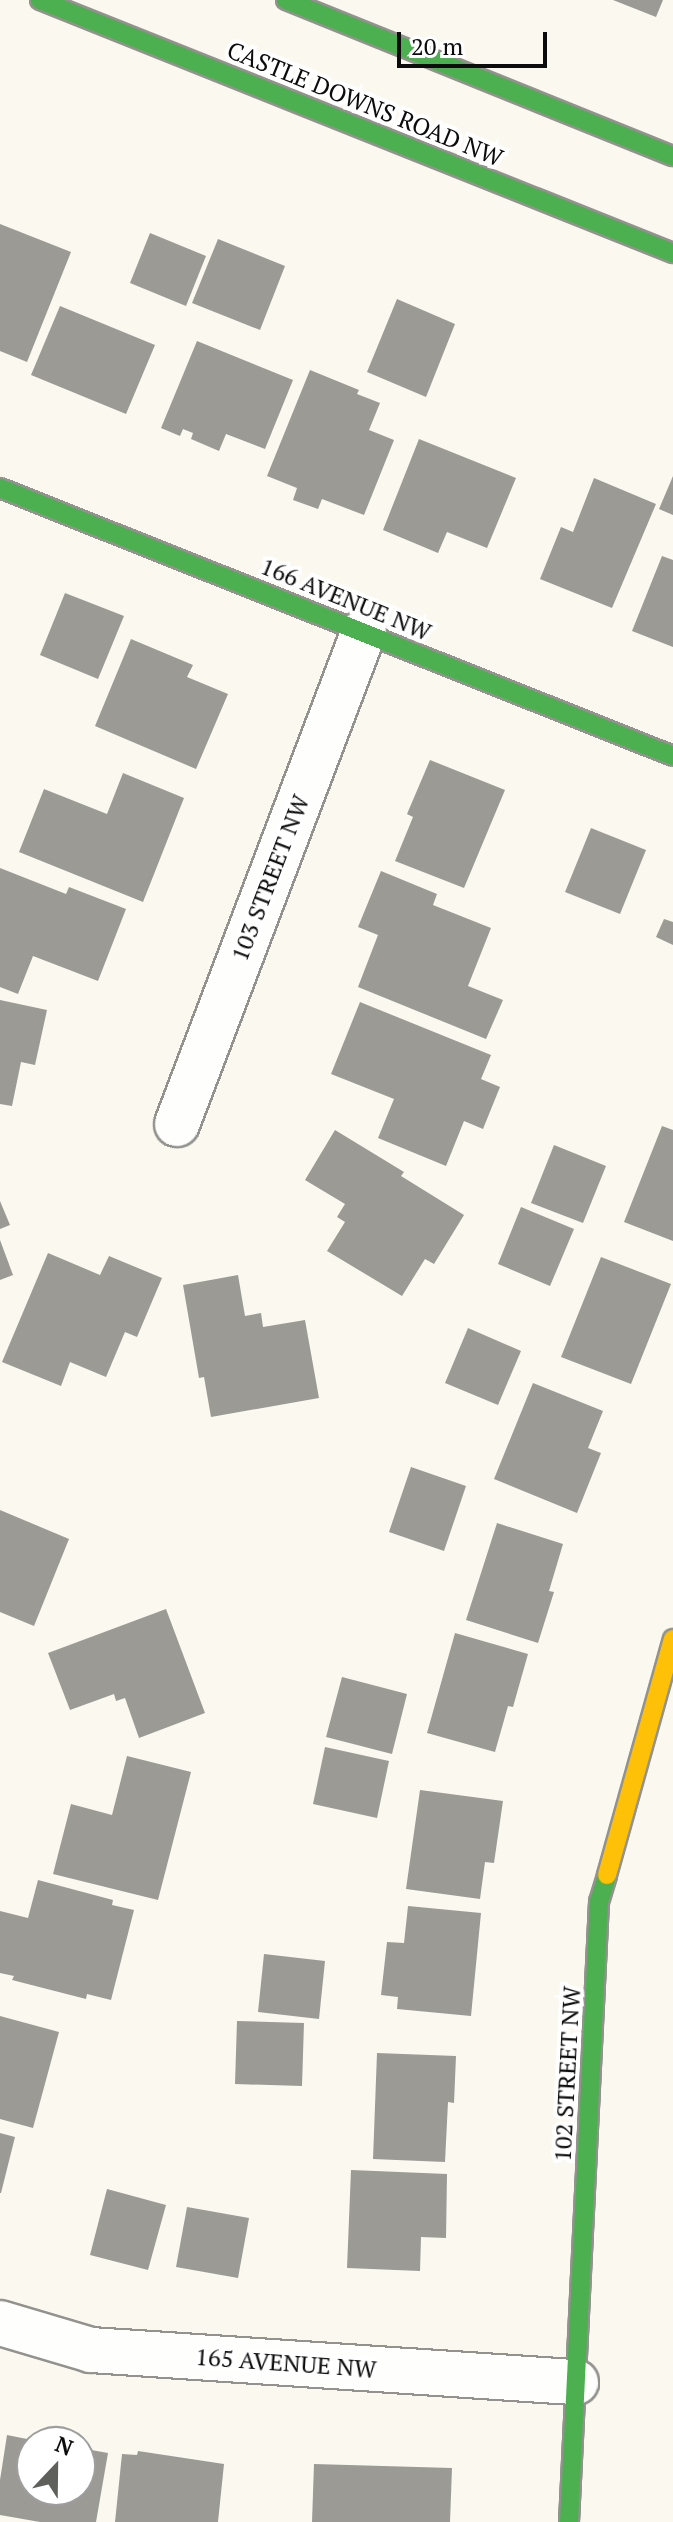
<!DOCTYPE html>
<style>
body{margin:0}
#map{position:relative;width:673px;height:2522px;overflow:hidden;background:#faf8ef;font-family:"PT Serif",serif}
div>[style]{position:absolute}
.building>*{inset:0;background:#9c9a95}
.roads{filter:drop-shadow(2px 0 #93928e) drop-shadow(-2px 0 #93928e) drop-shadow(0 2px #93928e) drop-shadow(0 -2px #93928e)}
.street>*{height:44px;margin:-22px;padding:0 22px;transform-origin:22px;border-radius:22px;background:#fefefd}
.fast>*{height:18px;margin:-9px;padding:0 9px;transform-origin:9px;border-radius:9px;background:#4caf50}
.slow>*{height:18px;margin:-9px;padding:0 9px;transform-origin:9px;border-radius:9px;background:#ffc107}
span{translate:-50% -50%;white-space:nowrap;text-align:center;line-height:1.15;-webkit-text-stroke:8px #fff;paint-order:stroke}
.street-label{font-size:24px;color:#0c0c0c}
.north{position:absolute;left:16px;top:2426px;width:80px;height:80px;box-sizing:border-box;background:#fff;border:2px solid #9e9e9e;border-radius:50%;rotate:22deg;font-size:22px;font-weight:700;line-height:32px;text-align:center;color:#0c0c0c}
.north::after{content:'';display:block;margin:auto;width:28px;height:36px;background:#5f5f5b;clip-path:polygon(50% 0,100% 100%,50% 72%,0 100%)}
.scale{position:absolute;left:397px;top:32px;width:150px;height:36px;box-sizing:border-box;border:4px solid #0c0c0c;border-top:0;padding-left:10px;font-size:24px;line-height:28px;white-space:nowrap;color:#0c0c0c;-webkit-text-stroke:6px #fff;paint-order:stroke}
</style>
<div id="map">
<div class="building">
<i style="clip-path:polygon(613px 0,663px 0,656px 17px)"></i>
<i style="clip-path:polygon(0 224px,71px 252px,27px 362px,0 351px)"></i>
<i style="clip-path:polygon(150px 233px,206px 256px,186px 306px,130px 283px)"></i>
<i style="clip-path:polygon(218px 239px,285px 266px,260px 330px,192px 303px)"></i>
<i style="clip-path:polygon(397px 299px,455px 324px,426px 397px,367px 372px)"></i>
<i style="clip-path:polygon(60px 306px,155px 345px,126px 414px,31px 375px)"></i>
<i style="clip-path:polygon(197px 341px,293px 380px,265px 449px,226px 434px,219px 451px,191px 439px,193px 433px,183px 429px,180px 436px,161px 428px)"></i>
<i style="clip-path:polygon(310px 370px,359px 390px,357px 394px,380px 403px,369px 430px,394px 440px,364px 515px,322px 499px,318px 509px,293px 500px,297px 488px,267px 476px)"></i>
<i style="clip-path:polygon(419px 439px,516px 478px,487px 548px,447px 532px,438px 553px,383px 530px)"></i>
<i style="clip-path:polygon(673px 476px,673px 515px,659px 509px)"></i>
<i style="clip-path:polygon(594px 478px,656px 504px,612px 608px,540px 579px,561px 527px,573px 532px)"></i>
<i style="clip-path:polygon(662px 556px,673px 560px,673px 647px,632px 631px)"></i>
<i style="clip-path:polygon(65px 593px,124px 616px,98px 679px,40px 655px)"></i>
<i style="clip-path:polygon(131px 639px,193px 665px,187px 677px,228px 694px,196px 769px,95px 726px)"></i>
<i style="clip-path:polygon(430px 760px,505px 790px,464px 888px,395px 861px,413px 817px,407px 814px)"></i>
<i style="clip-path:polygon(123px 773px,184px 798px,143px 902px,19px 852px,44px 789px,107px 814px)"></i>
<i style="clip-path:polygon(591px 828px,646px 850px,620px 914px,565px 892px)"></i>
<i style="clip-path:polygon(0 868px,66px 894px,69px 887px,126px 909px,98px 981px,33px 956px,18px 994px,0 987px)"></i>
<i style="clip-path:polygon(381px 871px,437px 894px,433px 905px,491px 928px,468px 986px,503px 1000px,486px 1039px,358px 987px,378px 935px,358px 927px)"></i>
<i style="clip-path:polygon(664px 919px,673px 922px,673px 945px,656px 937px)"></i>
<i style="clip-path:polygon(0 1000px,47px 1010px,35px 1065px,21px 1062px,12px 1106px,0 1104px)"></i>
<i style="clip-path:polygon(360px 1002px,491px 1055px,481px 1079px,500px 1087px,483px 1129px,464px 1121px,446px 1166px,378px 1138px,394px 1099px,331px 1074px)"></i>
<i style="clip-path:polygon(662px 1126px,673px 1130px,673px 1241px,624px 1222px)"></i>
<i style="clip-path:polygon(335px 1130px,404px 1172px,401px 1176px,464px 1215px,434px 1264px,425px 1259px,402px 1296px,327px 1251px,345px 1222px,337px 1217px,345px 1204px,305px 1180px)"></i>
<i style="clip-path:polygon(554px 1145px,606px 1166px,583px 1223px,531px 1203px)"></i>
<i style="clip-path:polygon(0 1201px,10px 1225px,0 1229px)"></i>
<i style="clip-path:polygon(521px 1207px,574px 1229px,550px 1286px,498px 1264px)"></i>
<i style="clip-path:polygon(0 1240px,13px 1275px,0 1280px)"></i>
<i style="clip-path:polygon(48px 1253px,100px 1275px,109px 1256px,162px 1278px,137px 1337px,125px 1332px,106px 1377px,70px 1362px,61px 1386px,2px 1362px)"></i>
<i style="clip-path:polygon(601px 1257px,671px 1284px,631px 1384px,561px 1357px)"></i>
<i style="clip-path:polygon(238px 1275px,245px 1316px,261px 1313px,263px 1327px,305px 1320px,319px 1398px,211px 1417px,204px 1377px,199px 1378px,183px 1285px)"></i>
<i style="clip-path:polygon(468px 1328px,521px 1351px,498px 1405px,445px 1383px)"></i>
<i style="clip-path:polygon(533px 1383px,603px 1411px,588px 1448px,601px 1453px,577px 1513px,494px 1479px)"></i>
<i style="clip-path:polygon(411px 1467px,466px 1486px,444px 1551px,389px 1532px)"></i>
<i style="clip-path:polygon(0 1510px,69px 1539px,34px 1626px,0 1612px)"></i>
<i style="clip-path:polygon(497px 1523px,563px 1544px,549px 1591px,554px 1592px,538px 1643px,466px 1620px)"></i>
<i style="clip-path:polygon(166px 1609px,205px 1713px,139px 1738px,125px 1698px,116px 1701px,114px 1694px,70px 1710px,48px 1653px)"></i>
<i style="clip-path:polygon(455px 1633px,528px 1654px,513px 1707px,508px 1706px,495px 1752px,427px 1733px)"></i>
<i style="clip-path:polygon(342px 1677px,407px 1694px,392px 1754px,326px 1737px)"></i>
<i style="clip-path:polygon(325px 1747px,389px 1761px,377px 1818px,313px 1804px)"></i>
<i style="clip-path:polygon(127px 1756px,191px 1772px,158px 1900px,53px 1874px,71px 1804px,112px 1815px)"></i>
<i style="clip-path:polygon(420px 1790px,503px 1801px,494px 1863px,485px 1862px,480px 1899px,406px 1889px)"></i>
<i style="clip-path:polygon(38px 1880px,113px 1900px,112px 1905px,134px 1910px,111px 2000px,87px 1994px,86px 1999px,12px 1980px,14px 1976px,0 1973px,0 1911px,28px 1918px)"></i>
<i style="clip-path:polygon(408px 1906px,481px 1913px,471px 2016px,397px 2009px,398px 1997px,381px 1995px,387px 1942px,404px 1943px)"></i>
<i style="clip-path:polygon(264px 1954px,325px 1961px,319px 2019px,258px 2012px)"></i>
<i style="clip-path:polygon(0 2016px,59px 2032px,33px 2128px,0 2119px)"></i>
<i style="clip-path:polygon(237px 2021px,304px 2023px,302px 2086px,235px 2084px)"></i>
<i style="clip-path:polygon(377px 2053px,456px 2056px,454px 2103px,448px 2102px,445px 2162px,373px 2159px)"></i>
<i style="clip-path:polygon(0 2133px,15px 2137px,1px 2193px,0 2193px)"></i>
<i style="clip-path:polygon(351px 2170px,447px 2174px,446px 2238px,421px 2237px,420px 2271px,347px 2268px)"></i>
<i style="clip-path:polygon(107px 2189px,166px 2205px,148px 2270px,90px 2255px)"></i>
<i style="clip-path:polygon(187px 2207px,249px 2218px,238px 2278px,176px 2267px)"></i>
<i style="clip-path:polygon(7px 2435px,32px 2440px,32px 2490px,80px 2490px,80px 2448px,108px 2453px,96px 2522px,40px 2522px,0 2515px,0 2480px)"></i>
<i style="clip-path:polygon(138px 2451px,224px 2464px,218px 2522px,115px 2522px,122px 2454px,137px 2455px)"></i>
<i style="clip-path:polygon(314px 2464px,452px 2468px,450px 2522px,312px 2522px)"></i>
</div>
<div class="roads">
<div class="street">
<i style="left:177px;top:1124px;width:527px;rotate:-69.23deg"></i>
<i style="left:0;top:2323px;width:95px;rotate:16.5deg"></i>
<i style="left:91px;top:2350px;width:486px;rotate:3.8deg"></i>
</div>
<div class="fast">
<i style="left:40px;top:0;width:682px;rotate:21.79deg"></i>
<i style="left:286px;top:0;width:417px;rotate:22deg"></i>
<i style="left:0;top:488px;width:724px;rotate:21.71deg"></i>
<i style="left:569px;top:2522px;width:621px;rotate:-87.23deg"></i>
<i style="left:599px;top:1902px;width:28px;rotate:-73deg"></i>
</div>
<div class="slow">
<i style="left:607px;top:1875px;width:245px;rotate:-74.4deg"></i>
</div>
</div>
<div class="street-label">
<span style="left:365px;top:104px;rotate:22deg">CASTLE DOWNS ROAD NW</span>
<span style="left:346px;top:599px;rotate:22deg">166 AVENUE NW</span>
<span style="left:270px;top:878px;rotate:-69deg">103 STREET NW</span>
<span style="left:567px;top:2074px;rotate:-87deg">102 STREET NW</span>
<span style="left:286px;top:2363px;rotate:4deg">165 AVENUE NW</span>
</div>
<div class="north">N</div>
<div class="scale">20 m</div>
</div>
